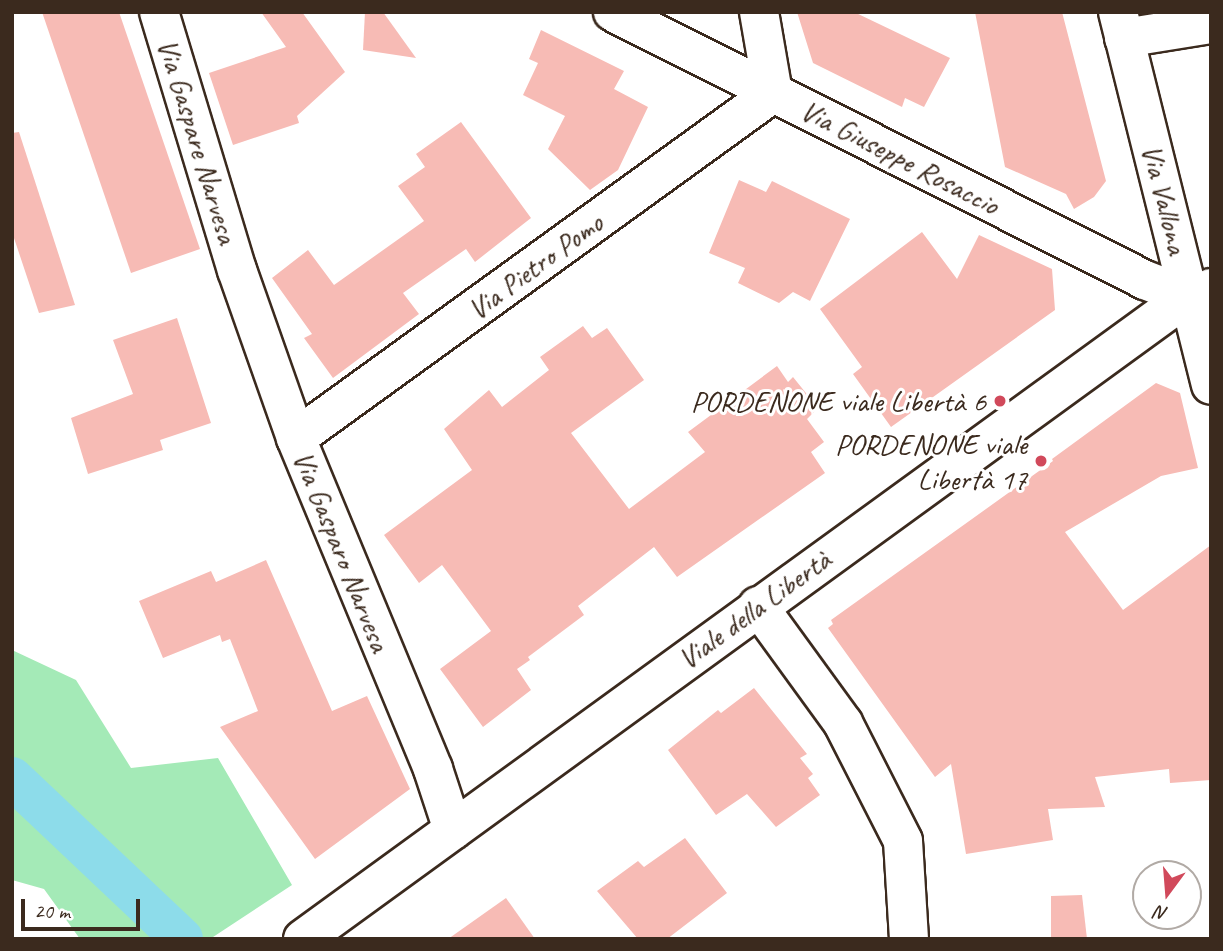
<!DOCTYPE html>
<meta charset="utf-8">
<style>
body{margin:0}
#map{position:relative;width:1223px;height:951px;overflow:hidden;background:#fff;font-family:Caveat,sans-serif}
div>[style]{position:absolute}
.green>*{inset:0;background:#a4eab7}
.canal>*{height:42px;margin:-21px;padding:0 21px;transform-origin:21px;border-radius:21px;background:#8ddcea}
.building>*{inset:0;background:#f7bbb5}
.roads{filter:drop-shadow(2px 0 #3b2a1e) drop-shadow(-2px 0 #3b2a1e) drop-shadow(0 2px #3b2a1e) drop-shadow(0 -2px #3b2a1e)}
.minor>*{height:38px;margin:-19px;padding:0 19px;transform-origin:19px;border-radius:19px;background:#fff}
.dots>*{width:19px;height:19px;translate:-50% -50%;box-sizing:border-box;border:4px solid #fff;border-radius:50%}
span{translate:-50% -50%;white-space:nowrap;text-align:center;line-height:1.15;-webkit-text-stroke:6px #fff;paint-order:stroke}
.street-label{font-size:30px;color:#3b2a1e}
.poi-label{font-size:30px;color:#3b2a1e}
.right{translate:-100% -50%;text-align:right}
.frame{position:absolute;inset:0;border:14px solid #3b2a1e;pointer-events:none}
.north{position:absolute;left:1132px;top:860px;width:70px;height:70px;box-sizing:border-box;background:#fff;border:2px solid #b1aaa5;border-radius:50%;rotate:196deg;font-size:19px;font-weight:700;line-height:28px;text-align:center;color:#3b2a1e}
.north::after{content:'';display:block;margin:auto;width:24px;height:32px;background:#d1495b;clip-path:polygon(50% 0,100% 100%,50% 72%,0 100%)}
.scale{position:absolute;left:21px;top:899px;width:119px;height:32px;box-sizing:border-box;border:4px solid #3b2a1e;border-top:0;padding-left:9px;font-size:21px;line-height:24px;white-space:nowrap;color:#3b2a1e;-webkit-text-stroke:5px #fff;paint-order:stroke}
</style>
<div id="map">
<div class="green">
<i style="clip-path:polygon(12px 650px,76px 680px,131px 768px,218px 758px,292px 885px,210px 939px,80px 939px,44px 889px,12px 880px)"></i>
</div>
<div class="canal">
<i style="left:12px;top:778px;width:234px;rotate:43.4deg"></i>
</div>
<div class="building">
<i style="clip-path:polygon(42px 12px,119px 12px,200px 249px,131px 273px)"></i>
<i style="clip-path:polygon(261px 12px,302px 12px,345px 72px,297px 116px,299px 123px,233px 145px,209px 73px,286px 47px)"></i>
<i style="clip-path:polygon(365px 12px,383px 12px,416px 58px,363px 50px)"></i>
<i style="clip-path:polygon(797px 12px,854px 12px,950px 58px,924px 107px,905px 98px,902px 107px,813px 63px)"></i>
<i style="clip-path:polygon(975px 12px,1062px 12px,1106px 181px,1094px 197px,1074px 209px,1066px 194px,1005px 167px)"></i>
<i style="clip-path:polygon(541px 30px,624px 71px,614px 89px,648px 107px,618px 170px,590px 190px,548px 149px,565px 116px,523px 95px,538px 63px,529px 59px)"></i>
<i style="clip-path:polygon(461px 122px,531px 218px,475px 262px,466px 249px,403px 293px,419px 314px,333px 378px,304px 338px,312px 334px,272px 278px,308px 250px,334px 285px,424px 221px,398px 186px,425px 167px,416px 154px)"></i>
<i style="clip-path:polygon(19px 132px,75px 305px,39px 313px,12px 232px,12px 133px)"></i>
<i style="clip-path:polygon(739px 180px,766px 192px,772px 181px,850px 219px,810px 301px,793px 292px,779px 303px,738px 283px,745px 268px,709px 253px)"></i>
<i style="clip-path:polygon(922px 232px,957px 279px,979px 235px,1052px 269px,1055px 310px,891px 427px,853px 374px,862px 367px,820px 309px)"></i>
<i style="clip-path:polygon(177px 318px,211px 423px,160px 440px,163px 450px,88px 474px,71px 418px,133px 394px,113px 340px)"></i>
<i style="clip-path:polygon(583px 326px,592px 338px,607px 328px,644px 380px,571px 433px,629px 509px,705px 452px,688px 432px,777px 366px,788px 382px,793px 377px,818px 408px,807px 419px,824px 442px,811px 452px,825px 473px,677px 577px,654px 547px,578px 606px,584px 615px,528px 657px,530px 660px,517px 669px,531px 690px,483px 727px,440px 669px,491px 631px,442px 565px,419px 583px,384px 535px,472px 470px,444px 429px,489px 390px,502px 407px,549px 370px,540px 357px)"></i>
<i style="clip-path:polygon(1156px 383px,1180px 393px,1198px 468px,1161px 476px,1065px 532px,1123px 610px,1211px 545px,1211px 780px,1170px 783px,1169px 769px,1095px 777px,1105px 807px,1048px 809px,1053px 840px,966px 854px,951px 764px,935px 777px,828px 628px,833px 624px,831px 620px,1053px 461px,1052px 459px)"></i>
<i style="clip-path:polygon(266px 560px,332px 711px,367px 696px,410px 789px,315px 859px,220px 727px,258px 711px,230px 639px,222px 642px,220px 635px,163px 658px,139px 601px,211px 571px,216px 582px)"></i>
<i style="clip-path:polygon(754px 688px,807px 754px,800px 758px,813px 774px,808px 778px,820px 795px,776px 827px,747px 794px,716px 815px,668px 750px,718px 710px,721px 713px)"></i>
<i style="clip-path:polygon(685px 838px,727px 893px,667px 939px,638px 939px,597px 891px,638px 861px,644px 867px)"></i>
<i style="clip-path:polygon(1082px 895px,1087px 939px,1051px 939px,1051px 896px)"></i>
<i style="clip-path:polygon(506px 898px,535px 939px,448px 939px)"></i>
</div>
<div class="roads">
<div class="minor">
<i style="left:159px;top:12px;width:270px;rotate:73.2deg"></i>
<i style="left:237px;top:270px;width:178px;rotate:70.6deg"></i>
<i style="left:296px;top:438px;width:358px;rotate:67.5deg"></i>
<i style="left:433px;top:769px;width:64px;rotate:71.8deg"></i>
<i style="left:613px;top:12px;width:596px;rotate:26.74deg"></i>
<i style="left:1145px;top:280px;width:47px;rotate:21.1deg"></i>
<i style="left:1118px;top:12px;width:384px;rotate:76deg"></i>
<i style="left:1124px;top:38px;width:88px;rotate:-9.1deg"></i>
<i style="left:296px;top:438px;width:589px;rotate:-35.88deg"></i>
<i style="left:773px;top:93px;width:82px;rotate:-99.8deg"></i>
<i style="left:758px;top:606px;width:145px;rotate:54deg"></i>
<i style="left:843px;top:723px;width:132px;rotate:63deg"></i>
<i style="left:903px;top:841px;width:98px;rotate:86.5deg"></i>
<i style="left:303px;top:939px;width:1072px;rotate:-36deg"></i>
<i style="left:1170px;top:309px;width:46px;rotate:-27.1deg"></i>
</div>
</div>
<div class="dots">
<i style="left:1000px;top:401px;background:#d1495b"></i>
<i style="left:1041px;top:461px;background:#d1495b"></i>
</div>
<div class="street-label">
<span style="left:198px;top:141px;rotate:73deg">Via Gaspare Narvesa</span>
<span style="left:900px;top:157px;rotate:27deg">Via Giuseppe Rosaccio</span>
<span style="left:1165px;top:199px;rotate:76deg">Via Vallona</span>
<span style="left:535px;top:266px;rotate:-36deg">Via Pietro Pomo</span>
<span style="left:342px;top:551px;rotate:68deg">Via Gasparo Narvesa</span>
<span style="left:754px;top:609px;rotate:-36deg">Viale della Libertà</span>
</div>
<div class="poi-label">
<span class="right" style="left:986px;top:401px">PORDENONE viale Libertà 6</span>
<span class="right" style="left:1027px;top:461px">PORDENONE viale<br>Libertà 17</span>
</div>
<div class="frame"></div>
<div class="north">N</div>
<div class="scale">20 m</div>
</div>
